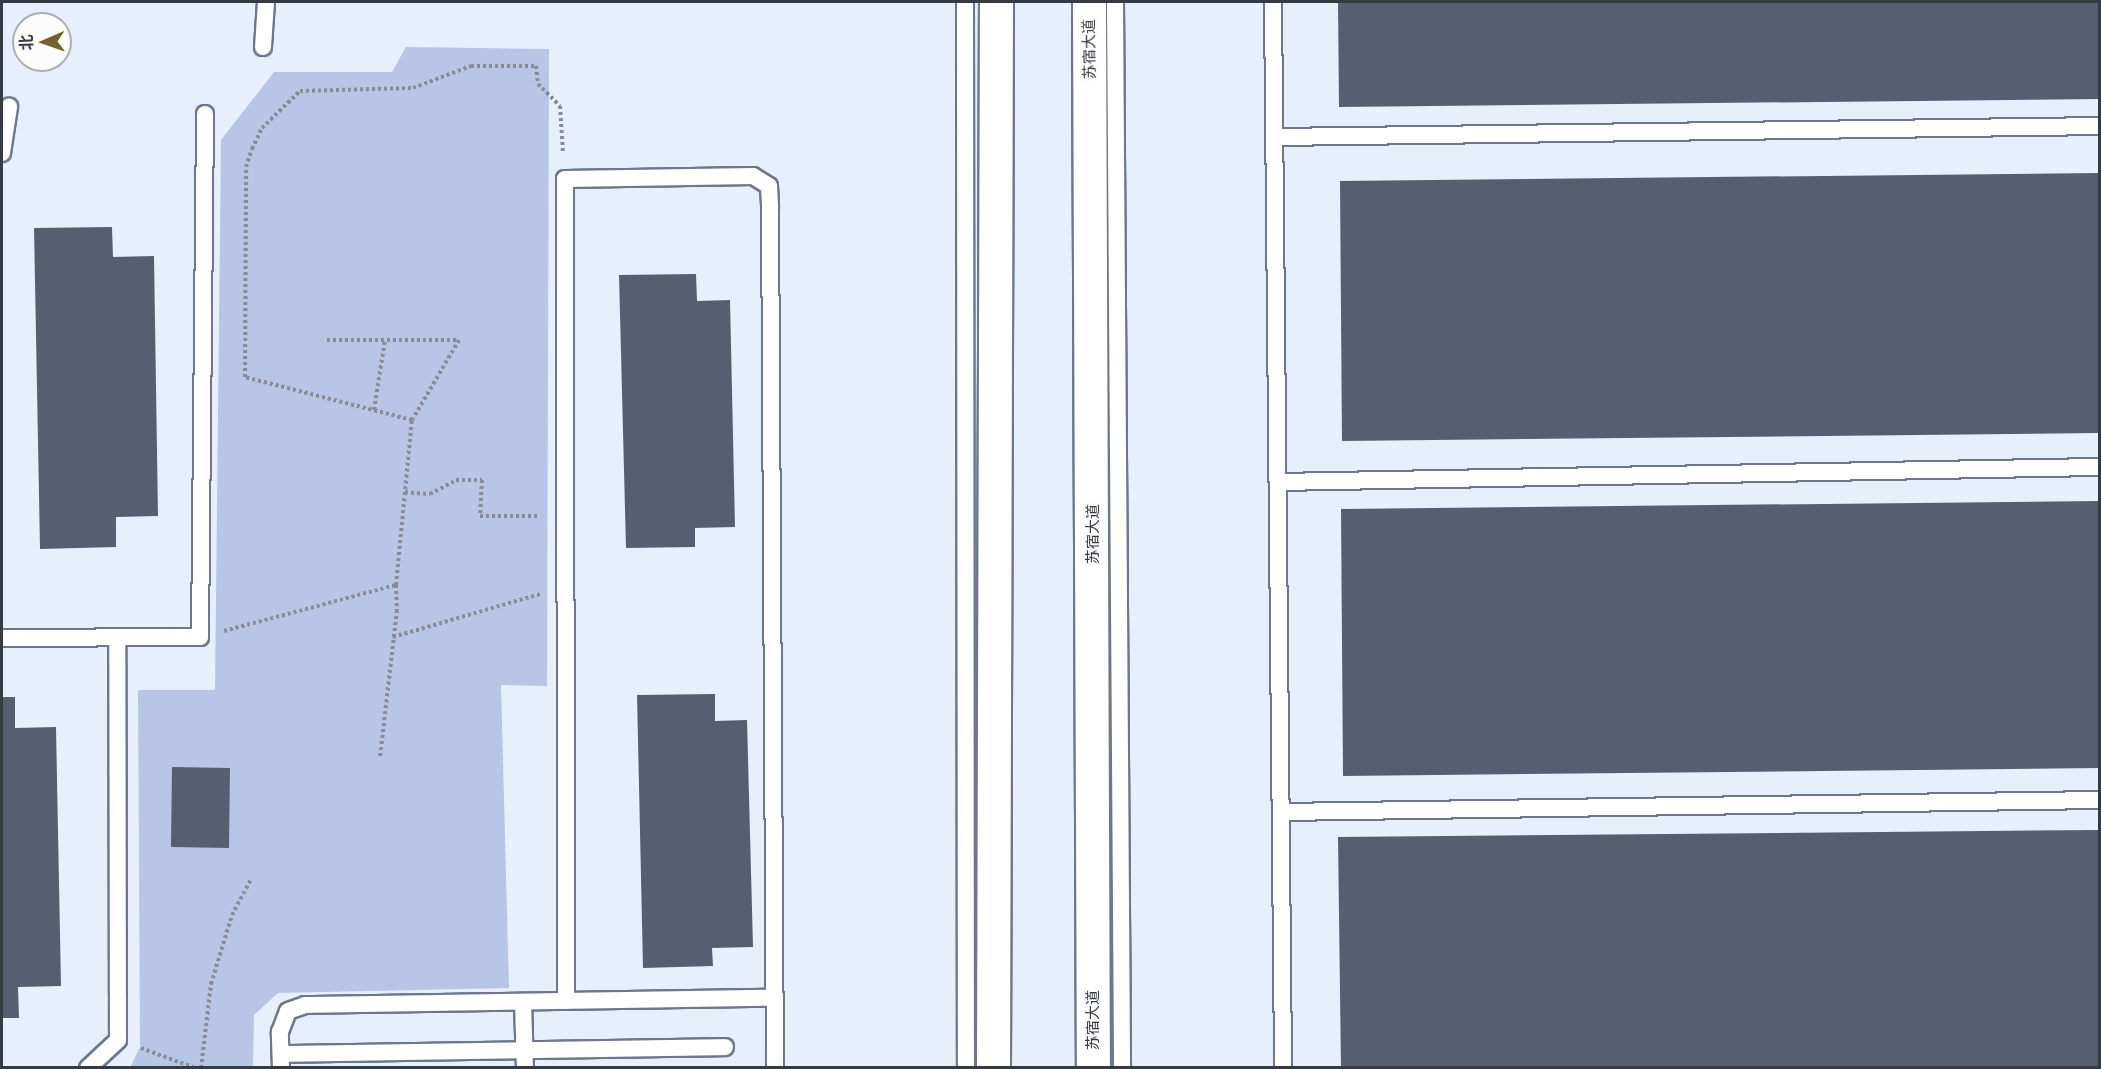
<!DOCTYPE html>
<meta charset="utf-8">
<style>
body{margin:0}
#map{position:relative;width:2101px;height:1069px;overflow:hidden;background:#e8effc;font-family:Ubuntu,"Noto Sans SC",sans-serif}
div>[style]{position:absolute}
.green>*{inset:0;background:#b7c5e6}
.building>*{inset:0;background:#565e71}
.path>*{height:4px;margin-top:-2px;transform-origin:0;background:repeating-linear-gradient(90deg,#878c97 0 3px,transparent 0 6px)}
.roads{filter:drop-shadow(2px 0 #6e778b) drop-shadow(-2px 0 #6e778b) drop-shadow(0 2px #6e778b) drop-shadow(0 -2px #6e778b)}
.lane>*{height:16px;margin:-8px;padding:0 8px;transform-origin:8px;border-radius:8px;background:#fff}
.primary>*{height:33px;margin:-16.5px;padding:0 16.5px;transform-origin:16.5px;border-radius:16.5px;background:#fff}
span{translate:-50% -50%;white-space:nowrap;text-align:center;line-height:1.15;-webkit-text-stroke:6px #fcfcfc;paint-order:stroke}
.street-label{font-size:15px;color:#363a43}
.frame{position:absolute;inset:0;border:3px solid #363a43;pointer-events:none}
.north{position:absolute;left:12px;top:12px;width:60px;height:60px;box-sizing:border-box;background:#fcfcfc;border:2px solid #adaeb2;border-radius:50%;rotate:268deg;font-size:16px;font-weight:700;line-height:24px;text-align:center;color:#363a43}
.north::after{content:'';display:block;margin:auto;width:21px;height:27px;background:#75602f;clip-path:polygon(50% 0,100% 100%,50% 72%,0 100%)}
</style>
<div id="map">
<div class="green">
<i style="clip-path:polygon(406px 47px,549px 49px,547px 686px,501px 685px,509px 988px,278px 993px,254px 1015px,253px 1067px,130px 1068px,140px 1047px,138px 690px,215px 690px,221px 140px,274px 72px,392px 72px)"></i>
</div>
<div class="building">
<i style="clip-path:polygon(1338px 2px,2100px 2px,2100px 99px,1339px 107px)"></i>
<i style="clip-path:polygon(2100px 173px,2100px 433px,1342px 441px,1340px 181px)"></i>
<i style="clip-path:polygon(112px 227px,113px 257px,154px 256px,158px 516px,116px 517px,116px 547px,40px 549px,34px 228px)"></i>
<i style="clip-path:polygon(696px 274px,697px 301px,730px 300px,735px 527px,695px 528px,695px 547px,626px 548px,619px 275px)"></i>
<i style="clip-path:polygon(2100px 501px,2100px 768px,1343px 776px,1341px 509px)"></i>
<i style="clip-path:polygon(715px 694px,715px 721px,747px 720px,753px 947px,712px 948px,713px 966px,643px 968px,637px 695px)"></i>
<i style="clip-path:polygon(2px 697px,15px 697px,15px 728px,56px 727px,61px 986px,18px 987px,19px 1018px,2px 1018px)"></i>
<i style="clip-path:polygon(172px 767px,230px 768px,229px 848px,171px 847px)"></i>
<i style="clip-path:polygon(2100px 830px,2100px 1068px,1341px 1068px,1338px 837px)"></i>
</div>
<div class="path">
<i style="left:327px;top:340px;width:132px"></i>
<i style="left:459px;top:340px;width:93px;rotate:120.4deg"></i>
<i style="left:374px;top:410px;width:71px;rotate:-81.1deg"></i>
<i style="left:405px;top:492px;width:25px;rotate:5deg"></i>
<i style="left:430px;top:494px;width:30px;rotate:-28deg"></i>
<i style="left:456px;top:480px;width:26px"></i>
<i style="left:482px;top:480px;width:36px;rotate:93deg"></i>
<i style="left:480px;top:516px;width:60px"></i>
<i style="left:396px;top:585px;width:166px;rotate:-84.5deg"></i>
<i style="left:412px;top:420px;width:172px;rotate:-165.6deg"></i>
<i style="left:245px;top:377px;width:210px;rotate:-89.7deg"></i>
<i style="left:246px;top:167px;width:19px;rotate:-72deg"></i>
<i style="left:252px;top:149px;width:23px;rotate:-65deg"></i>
<i style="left:262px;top:128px;width:53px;rotate:-44.2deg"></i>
<i style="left:300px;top:91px;width:113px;rotate:-1.5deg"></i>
<i style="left:413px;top:88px;width:62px;rotate:-20.8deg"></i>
<i style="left:471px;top:66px;width:65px"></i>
<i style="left:536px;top:66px;width:18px;rotate:84deg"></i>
<i style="left:538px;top:84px;width:31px;rotate:45deg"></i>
<i style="left:560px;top:106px;width:47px;rotate:86.3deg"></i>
<i style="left:224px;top:631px;width:178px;rotate:-15deg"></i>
<i style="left:396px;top:585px;width:25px;rotate:88deg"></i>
<i style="left:397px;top:610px;width:149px;rotate:96.6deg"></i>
<i style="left:393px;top:637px;width:153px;rotate:-16.3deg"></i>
<i style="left:141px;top:1048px;width:58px;rotate:20.3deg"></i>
<i style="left:201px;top:1068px;width:85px;rotate:-83.2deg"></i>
<i style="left:211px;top:984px;width:72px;rotate:-73.1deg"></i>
<i style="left:232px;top:915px;width:40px;rotate:-62deg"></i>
</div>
<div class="roads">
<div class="lane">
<i style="left:965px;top:2px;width:1066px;rotate:89.95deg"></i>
<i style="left:1115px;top:2px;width:1066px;rotate:89.62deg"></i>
<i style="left:1273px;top:2px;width:1066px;rotate:89.46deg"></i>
<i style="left:263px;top:47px;width:45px;rotate:-86.2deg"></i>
<i style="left:1275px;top:137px;width:825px;rotate:-0.76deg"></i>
<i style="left:2px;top:153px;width:47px;rotate:-81.3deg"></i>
<i style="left:1278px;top:482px;width:822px;rotate:-1.05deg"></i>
<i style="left:2px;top:638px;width:198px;rotate:-0.3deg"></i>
<i style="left:200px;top:637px;width:523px;rotate:-89.45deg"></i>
<i style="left:1281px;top:812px;width:819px;rotate:-0.84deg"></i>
<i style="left:566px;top:1001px;width:822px;rotate:-90.07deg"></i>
<i style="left:565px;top:179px;width:188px;rotate:-0.9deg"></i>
<i style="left:753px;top:176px;width:19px;rotate:32deg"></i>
<i style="left:769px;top:186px;width:22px;rotate:87deg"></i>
<i style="left:770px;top:208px;width:860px;rotate:89.67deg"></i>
<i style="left:523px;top:1002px;width:66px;rotate:88.3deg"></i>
<i style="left:281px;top:1054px;width:444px;rotate:-0.9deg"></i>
<i style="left:88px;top:1068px;width:41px;rotate:-43deg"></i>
<i style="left:118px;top:1040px;width:403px;rotate:-90.1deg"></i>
<i style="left:281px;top:1068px;width:36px;rotate:-92deg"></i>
<i style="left:280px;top:1032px;width:22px;rotate:-69deg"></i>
<i style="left:288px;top:1011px;width:18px;rotate:-19deg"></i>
<i style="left:305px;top:1005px;width:470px;rotate:-0.9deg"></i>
</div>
<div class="primary">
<i style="left:1089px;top:2px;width:1066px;rotate:89.79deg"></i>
<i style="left:993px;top:1068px;width:1066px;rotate:-89.84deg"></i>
</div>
</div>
<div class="street-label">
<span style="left:1089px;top:49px;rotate:-91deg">苏宿大道</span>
<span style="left:1093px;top:534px;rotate:-90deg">苏宿大道</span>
<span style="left:1093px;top:1020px;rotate:-90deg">苏宿大道</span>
</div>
<div class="frame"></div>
<div class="north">北</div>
</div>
